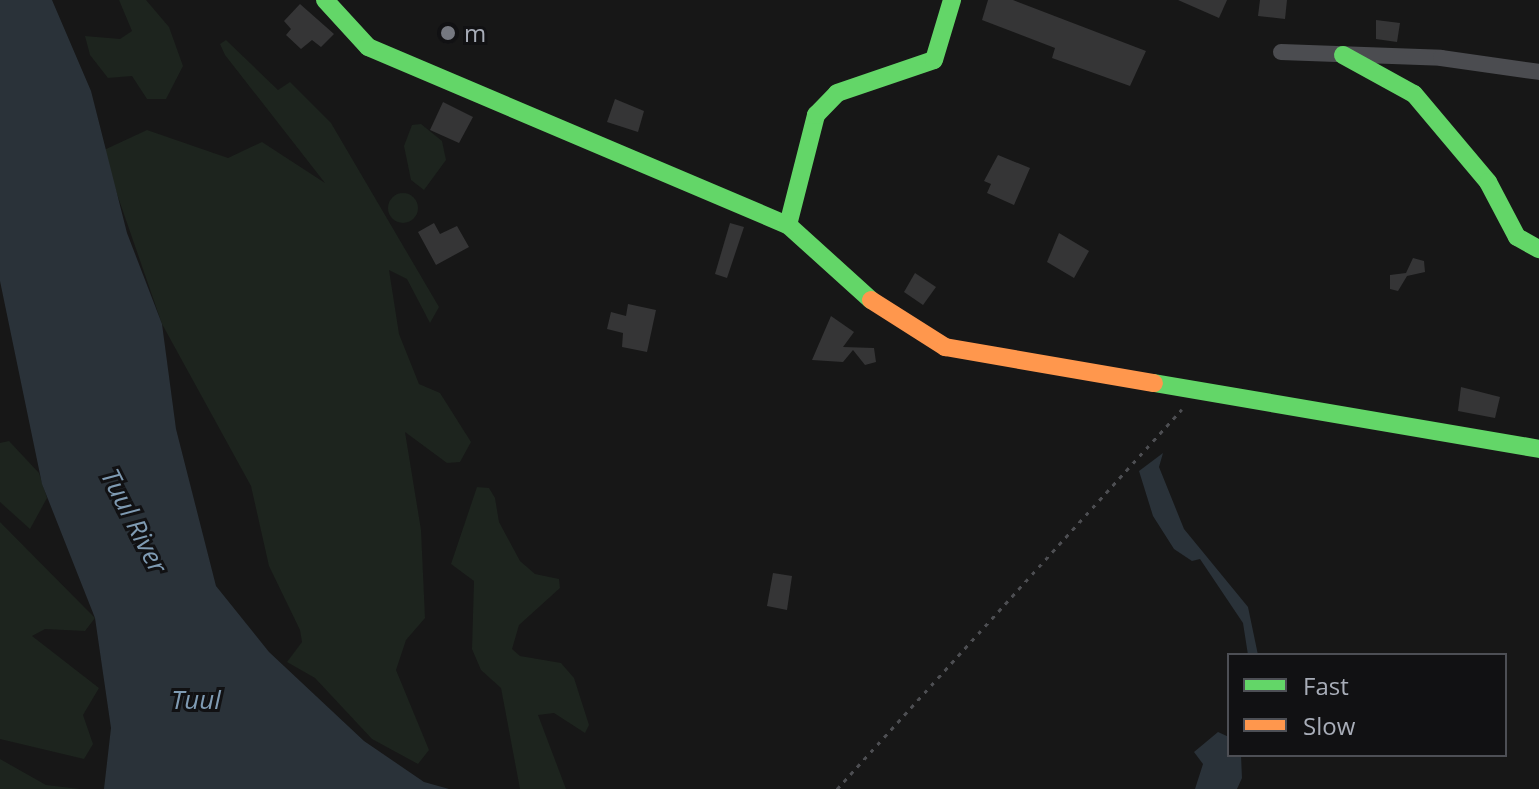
<!DOCTYPE html>
<style>
body{margin:0}
#map{position:relative;width:1539px;height:789px;overflow:hidden;background:#171717;font-family:"Open Sans",sans-serif}
div>[style]{position:absolute}
.green>*{inset:0;background:#1d241e}
.round{border-radius:50%}
.water>*{inset:0;background:#2a3239}
.building>*{inset:0;background:#353536}
.path>*{height:3px;margin-top:-1.5px;transform-origin:0;background:repeating-linear-gradient(90deg,#4d4e52 0 4px,transparent 0 10px)}
.street>*{height:16px;margin:-8px;padding:0 8px;transform-origin:8px;border-radius:8px;background:#4b4c50}
.fast>*{height:18px;margin:-9px;padding:0 9px;transform-origin:9px;border-radius:9px;background:#63d668}
.slow>*{height:18px;margin:-9px;padding:0 9px;transform-origin:9px;border-radius:9px;background:#ff974d}
.dots>*{width:22px;height:22px;translate:-50% -50%;box-sizing:border-box;border:4px solid #111113;border-radius:50%}
span{translate:-50% -50%;white-space:nowrap;text-align:center;line-height:1.15;-webkit-text-stroke:6px #111113;paint-order:stroke}
.poi-label{font-size:24px;color:#a8adb8}
.left{translate:0 -50%;text-align:left}
.water-label{font-size:26px;color:#7f9bb3;font-style:italic}
.legend{position:absolute;left:1227px;top:653px;width:280px;height:104px;box-sizing:border-box;background:#111113;border:2px solid #4d4f55;margin:0;padding:10px 14px;list-style:none;font-size:24px;color:#a8adb8}
.legend li{display:flex;align-items:center;gap:16px;height:40px}
.legend b{width:40px;border:2px solid #4d4f55}
</style>
<div id="map">
<div class="green">
<i style="clip-path:polygon(119px 0,146px 0,169px 27px,183px 66px,166px 99px,147px 99px,132px 76px,108px 78px,90px 55px,85px 36px,120px 39px,132px 31px)"></i>
<i style="clip-path:polygon(226px 40px,278px 90px,290px 82px,331px 123px,439px 307px,430px 323px,407px 279px,389px 270px,399px 334px,419px 384px,440px 393px,471px 442px,460px 462px,447px 463px,405px 432px,421px 530px,425px 618px,406px 640px,396px 670px,429px 750px,418px 764px,372px 739px,315px 678px,287px 662px,302px 642px,300px 630px,269px 566px,251px 486px,162px 324px,108px 168px,104px 150px,147px 130px,228px 158px,262px 142px,325px 183px,225px 55px,220px 44px)"></i>
<i style="clip-path:polygon(421px 124px,442px 141px,446px 160px,424px 190px,411px 180px,404px 146px,412px 125px)"></i>
<i class="round" style="left:388px;top:193px;width:30px;height:30px"></i>
<i style="clip-path:polygon(9px 441px,39px 473px,47px 498px,30px 529px,0 502px,0 443px)"></i>
<i style="clip-path:polygon(477px 487px,489px 488px,495px 498px,499px 522px,520px 561px,535px 574px,559px 579px,560px 588px,519px 625px,512px 649px,520px 656px,561px 663px,574px 678px,589px 725px,585px 733px,554px 713px,538px 715px,566px 789px,520px 789px,501px 688px,481px 670px,472px 649px,474px 581px,451px 564px)"></i>
<i style="clip-path:polygon(0 522px,95px 618px,85px 631px,45px 629px,32px 636px,99px 688px,83px 715px,93px 744px,84px 759px,0 739px)"></i>
<i style="clip-path:polygon(0 759px,46px 785px,80px 789px,0 789px)"></i>
</div>
<div class="water">
<i style="clip-path:polygon(0 0,52px 0,91px 91px,127px 233px,162px 324px,176px 429px,216px 586px,269px 652px,364px 741px,424px 782px,449px 789px,104px 789px,111px 728px,95px 618px,42px 484px,0 281px)"></i>
<i style="clip-path:polygon(1163px 453px,1159px 467px,1184px 529px,1248px 607px,1258px 655px,1248px 655px,1243px 623px,1200px 559px,1192px 561px,1174px 549px,1153px 516px,1139px 471px)"></i>
<i style="clip-path:polygon(1218px 732px,1229px 737px,1229px 755px,1241px 755px,1242px 778px,1237px 789px,1195px 789px,1203px 764px,1194px 752px)"></i>
</div>
<div class="building">
<i style="clip-path:polygon(988px 0,1013px 0,1146px 51px,1130px 86px,1052px 58px,1055px 48px,982px 20px)"></i>
<i style="clip-path:polygon(1178px 0,1227px 0,1219px 18px)"></i>
<i style="clip-path:polygon(1260px 0,1287px 0,1285px 19px,1258px 16px)"></i>
<i style="clip-path:polygon(300px 4px,334px 34px,321px 47px,312px 40px,301px 49px,286px 35px,291px 29px,284px 21px)"></i>
<i style="clip-path:polygon(1376px 20px,1400px 23px,1397px 42px,1376px 39px)"></i>
<i class="round" style="left:438px;top:24px;width:20px;height:20px"></i>
<i style="clip-path:polygon(615px 99px,644px 111px,638px 132px,607px 122px)"></i>
<i style="clip-path:polygon(443px 102px,473px 117px,459px 143px,430px 130px)"></i>
<i style="clip-path:polygon(998px 155px,1030px 168px,1014px 205px,987px 193px,991px 184px,984px 181px)"></i>
<i style="clip-path:polygon(434px 223px,440px 234px,457px 226px,469px 247px,436px 265px,418px 232px)"></i>
<i style="clip-path:polygon(730px 223px,744px 227px,727px 278px,715px 274px)"></i>
<i style="clip-path:polygon(1059px 233px,1089px 251px,1074px 278px,1047px 262px)"></i>
<i style="clip-path:polygon(1413px 258px,1424px 261px,1425px 272px,1407px 276px,1398px 291px,1390px 289px,1390px 275px,1406px 273px)"></i>
<i style="clip-path:polygon(915px 273px,936px 287px,923px 305px,904px 292px)"></i>
<i style="clip-path:polygon(628px 304px,656px 310px,647px 352px,622px 347px,623px 333px,607px 329px,611px 312px,626px 316px)"></i>
<i style="clip-path:polygon(831px 316px,854px 332px,843px 347px,874px 348px,876px 362px,865px 365px,853px 350px,843px 362px,812px 360px)"></i>
<i style="clip-path:polygon(1461px 387px,1500px 397px,1495px 418px,1458px 411px)"></i>
<i style="clip-path:polygon(773px 573px,792px 576px,787px 610px,767px 606px)"></i>
</div>
<div class="path">
<i style="left:837px;top:789px;width:513px;rotate:-47.76deg"></i>
</div>
<div class="street">
<i style="left:1281px;top:52px;width:160px;rotate:2.1deg"></i>
<i style="left:1441px;top:58px;width:99px;rotate:8.1deg"></i>
</div>
<div class="fast">
<i style="left:325px;top:0;width:64px;rotate:47.5deg"></i>
<i style="left:368px;top:47px;width:456px;rotate:23deg"></i>
<i style="left:788px;top:225px;width:112px;rotate:42.1deg"></i>
<i style="left:1343px;top:55px;width:81px;rotate:28.8deg"></i>
<i style="left:1414px;top:94px;width:115px;rotate:49.9deg"></i>
<i style="left:1488px;top:182px;width:62px;rotate:62.2deg"></i>
<i style="left:1517px;top:237px;width:25px;rotate:29deg"></i>
<i style="left:788px;top:225px;width:114px;rotate:-75.7deg"></i>
<i style="left:816px;top:115px;width:30px;rotate:-46deg"></i>
<i style="left:837px;top:93px;width:102px;rotate:-18.8deg"></i>
<i style="left:934px;top:60px;width:63px;rotate:-73.3deg"></i>
<i style="left:1154px;top:383px;width:391px;rotate:9.7deg"></i>
</div>
<div class="slow">
<i style="left:871px;top:300px;width:88px;rotate:32.4deg"></i>
<i style="left:945px;top:347px;width:212px;rotate:9.8deg"></i>
</div>
<div class="dots">
<i style="left:448px;top:33px;background:#757880"></i>
</div>
<div class="poi-label">
<span class="left" style="left:464px;top:33px">m</span>
</div>
<div class="water-label">
<span style="left:134px;top:521px;rotate:63deg">Tuul River</span>
<span style="left:196px;top:700px">Tuul</span>
</div>
<ul class="legend">
<li><b style="height:10px;background:#63d668"></b>Fast</li>
<li><b style="height:10px;background:#ff974d"></b>Slow</li>
</ul>
</div>
